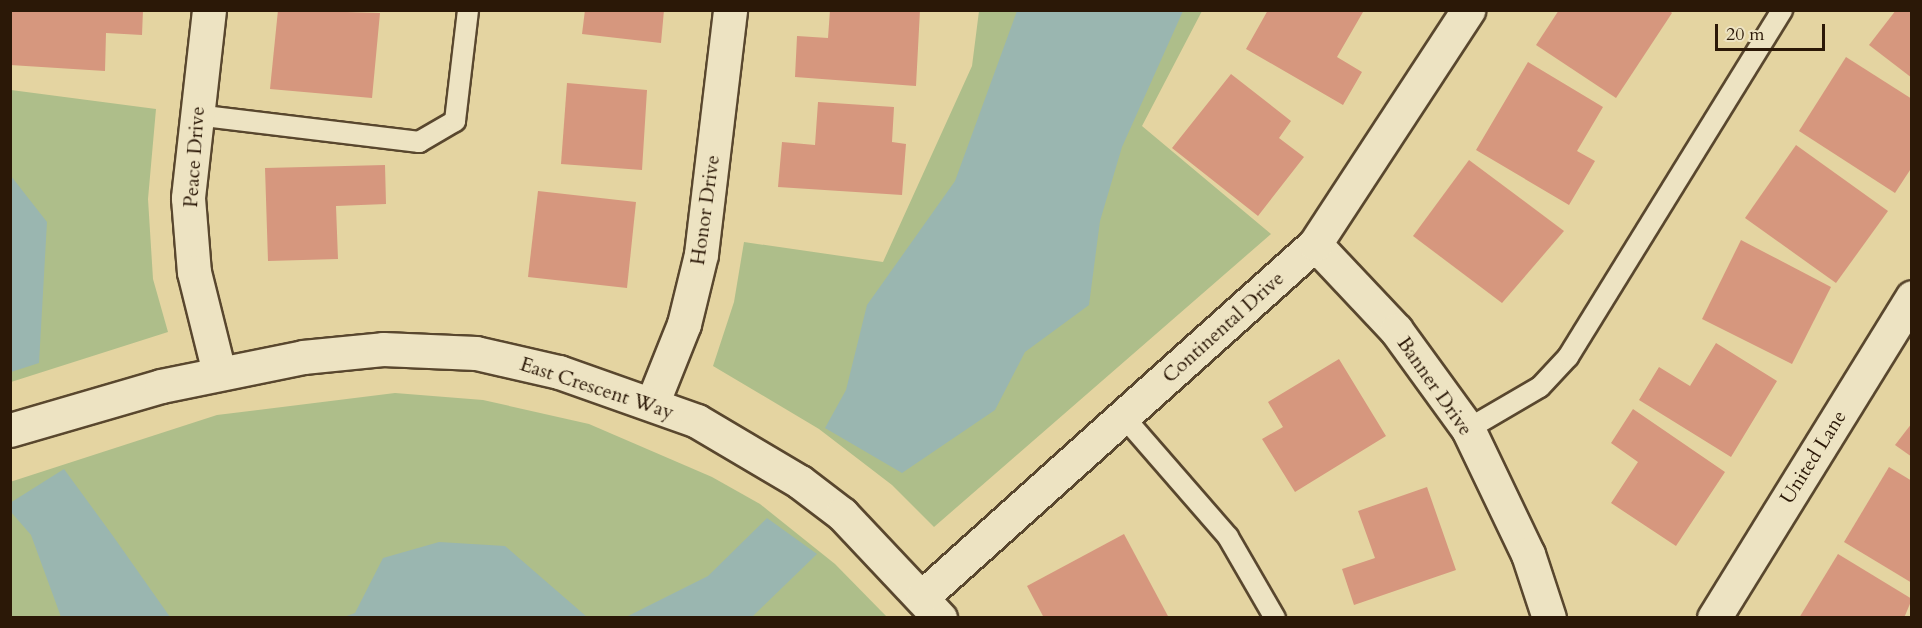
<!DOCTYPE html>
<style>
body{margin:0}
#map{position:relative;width:1922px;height:628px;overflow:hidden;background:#e4d4a1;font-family:Cardo,serif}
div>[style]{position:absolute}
.green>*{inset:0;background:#aebe8a}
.water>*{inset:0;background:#9ab6b0}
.building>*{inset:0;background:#d6977e}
.roads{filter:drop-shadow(2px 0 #59472e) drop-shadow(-2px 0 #59472e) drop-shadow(0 2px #59472e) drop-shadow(0 -2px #59472e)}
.service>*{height:20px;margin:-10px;padding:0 10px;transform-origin:10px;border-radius:10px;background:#ede3c2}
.minor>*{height:33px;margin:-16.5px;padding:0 16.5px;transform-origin:16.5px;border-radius:16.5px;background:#ede3c2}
span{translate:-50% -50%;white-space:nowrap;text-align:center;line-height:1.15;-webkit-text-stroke:4.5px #ede3c2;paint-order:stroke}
.street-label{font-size:20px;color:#2b1807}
.frame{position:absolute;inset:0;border:12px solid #2b1807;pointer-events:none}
.scale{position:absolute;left:1715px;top:24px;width:110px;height:27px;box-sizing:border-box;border:3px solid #2b1807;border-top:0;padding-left:8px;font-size:18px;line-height:21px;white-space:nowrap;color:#2b1807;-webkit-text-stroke:4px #ede3c2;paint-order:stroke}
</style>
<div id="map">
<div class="green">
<i style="clip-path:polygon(979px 11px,1202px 11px,1142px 126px,1271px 234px,934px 527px,892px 485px,819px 429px,713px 366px,734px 302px,744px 242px,883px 262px,972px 66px)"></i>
<i style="clip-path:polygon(11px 90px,156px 109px,148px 199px,153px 279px,168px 332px,11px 382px)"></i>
<i style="clip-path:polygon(395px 393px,483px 400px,589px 424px,712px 477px,760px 504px,835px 564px,887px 617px,11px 617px,10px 482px,217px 415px)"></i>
</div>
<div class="water">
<i style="clip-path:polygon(1017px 11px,1183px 11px,1122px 147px,1100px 221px,1089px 305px,1025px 352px,995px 410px,902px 473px,825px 428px,846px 390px,867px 305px,955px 181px)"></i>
<i style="clip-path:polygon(11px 176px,47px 222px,39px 363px,11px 372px)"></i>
<i style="clip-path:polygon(64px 469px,113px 536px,170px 617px,61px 617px,31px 535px,11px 512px,10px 503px)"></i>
<i style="clip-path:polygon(767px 518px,817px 554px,752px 617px,626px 617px,708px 576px)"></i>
<i style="clip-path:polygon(439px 542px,505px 546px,587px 617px,344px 617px,355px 613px,383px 558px)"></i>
</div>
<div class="building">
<i style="clip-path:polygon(11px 10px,143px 10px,142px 35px,106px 33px,105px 71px,10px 65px)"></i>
<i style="clip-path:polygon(278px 10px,380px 13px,372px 98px,270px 89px)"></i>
<i style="clip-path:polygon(585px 10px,664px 10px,661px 43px,582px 34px)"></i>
<i style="clip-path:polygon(830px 10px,920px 10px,916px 86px,795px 77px,797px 36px,828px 38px)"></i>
<i style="clip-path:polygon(1268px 10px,1363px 12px,1337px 57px,1362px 72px,1343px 105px,1246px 49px)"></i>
<i style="clip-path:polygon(1559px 10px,1669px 10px,1672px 13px,1616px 98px,1536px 45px)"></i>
<i style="clip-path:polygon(1896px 10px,1912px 10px,1912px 78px,1869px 45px)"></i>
<i style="clip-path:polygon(1846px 57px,1912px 99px,1912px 167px,1895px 193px,1799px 131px)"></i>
<i style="clip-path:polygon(1528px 62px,1603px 107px,1577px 151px,1595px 161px,1569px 205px,1476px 150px)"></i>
<i style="clip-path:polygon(1231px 74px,1291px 121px,1279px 138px,1304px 157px,1258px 216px,1172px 148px)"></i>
<i style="clip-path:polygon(567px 83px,647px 90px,642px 170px,561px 164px)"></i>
<i style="clip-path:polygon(818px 102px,894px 107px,892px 142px,906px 144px,902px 195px,778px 187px,782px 142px,815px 145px)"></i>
<i style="clip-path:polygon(1796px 145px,1888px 211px,1836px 283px,1745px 218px)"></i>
<i style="clip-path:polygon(1469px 160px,1564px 231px,1502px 303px,1413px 236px)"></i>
<i style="clip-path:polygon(385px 165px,386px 204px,336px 206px,338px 259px,268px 261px,265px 168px)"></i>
<i style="clip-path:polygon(538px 191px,636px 202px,627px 288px,528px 277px)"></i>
<i style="clip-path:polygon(1741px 240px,1831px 287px,1792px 364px,1702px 319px)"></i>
<i style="clip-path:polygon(1716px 343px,1777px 381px,1731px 457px,1639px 400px,1659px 367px,1690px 386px)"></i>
<i style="clip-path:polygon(1339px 359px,1386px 436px,1295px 492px,1262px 439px,1283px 427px,1268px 402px)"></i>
<i style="clip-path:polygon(1633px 409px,1725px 472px,1676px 546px,1611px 503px,1638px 462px,1611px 443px)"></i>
<i style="clip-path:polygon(1912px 423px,1912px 457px,1895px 445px)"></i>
<i style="clip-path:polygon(1889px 467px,1912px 481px,1912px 583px,1844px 542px)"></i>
<i style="clip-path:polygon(1427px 487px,1456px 570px,1354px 605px,1342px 569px,1375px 558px,1358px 511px)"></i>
<i style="clip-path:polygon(1124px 534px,1169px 618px,1044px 618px,1027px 586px)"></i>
<i style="clip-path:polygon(1838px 554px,1912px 599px,1904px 618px,1799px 618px)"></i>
</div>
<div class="roads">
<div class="service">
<i style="left:196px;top:115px;width:225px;rotate:6.9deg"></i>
<i style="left:419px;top:142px;width:42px;rotate:-30.3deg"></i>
<i style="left:455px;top:121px;width:112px;rotate:-83.3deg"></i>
<i style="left:1123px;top:416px;width:160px;rotate:49deg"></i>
<i style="left:1228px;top:537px;width:94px;rotate:59.9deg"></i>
<i style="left:1468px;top:429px;width:83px;rotate:-30.3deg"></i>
<i style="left:1540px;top:387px;width:41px;rotate:-47deg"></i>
<i style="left:1568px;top:357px;width:408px;rotate:-58.3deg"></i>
</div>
<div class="minor">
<i style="left:209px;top:10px;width:189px;rotate:96.4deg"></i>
<i style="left:188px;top:198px;width:74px;rotate:85.4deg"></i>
<i style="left:194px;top:272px;width:103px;rotate:76deg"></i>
<i style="left:1315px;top:244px;width:118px;rotate:46.7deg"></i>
<i style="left:1396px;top:330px;width:122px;rotate:54deg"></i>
<i style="left:1468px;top:429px;width:139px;rotate:64.4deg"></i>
<i style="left:1528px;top:554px;width:67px;rotate:71.8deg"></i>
<i style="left:652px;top:404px;width:86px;rotate:-68.2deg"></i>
<i style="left:684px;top:324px;width:72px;rotate:-76.3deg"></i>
<i style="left:701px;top:254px;width:246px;rotate:-83.2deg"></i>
<i style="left:10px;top:430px;width:157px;rotate:-16.2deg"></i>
<i style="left:161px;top:386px;width:145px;rotate:-11.5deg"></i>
<i style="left:303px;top:357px;width:80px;rotate:-5.7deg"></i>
<i style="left:383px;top:349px;width:93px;rotate:2.5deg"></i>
<i style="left:476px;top:353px;width:85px;rotate:12.9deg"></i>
<i style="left:559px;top:372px;width:146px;rotate:19.5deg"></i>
<i style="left:697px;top:421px;width:120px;rotate:30.6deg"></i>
<i style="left:800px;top:482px;width:53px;rotate:37.3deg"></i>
<i style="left:842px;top:514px;width:143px;rotate:46.7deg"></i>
<i style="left:923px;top:596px;width:527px;rotate:-41.92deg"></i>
<i style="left:1315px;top:244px;width:280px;rotate:-56.8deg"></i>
<i style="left:1714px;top:618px;width:377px;rotate:-58.3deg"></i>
</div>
</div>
<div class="street-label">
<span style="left:194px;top:157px;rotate:-86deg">Peace Drive</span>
<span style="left:705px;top:210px;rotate:-82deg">Honor Drive</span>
<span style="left:1223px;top:327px;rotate:-42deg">Continental Drive</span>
<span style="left:1435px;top:386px;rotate:55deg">Banner Drive</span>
<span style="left:597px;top:388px;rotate:18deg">East Crescent Way</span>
<span style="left:1813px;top:457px;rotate:-58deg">United Lane</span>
</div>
<div class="frame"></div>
<div class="scale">20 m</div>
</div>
